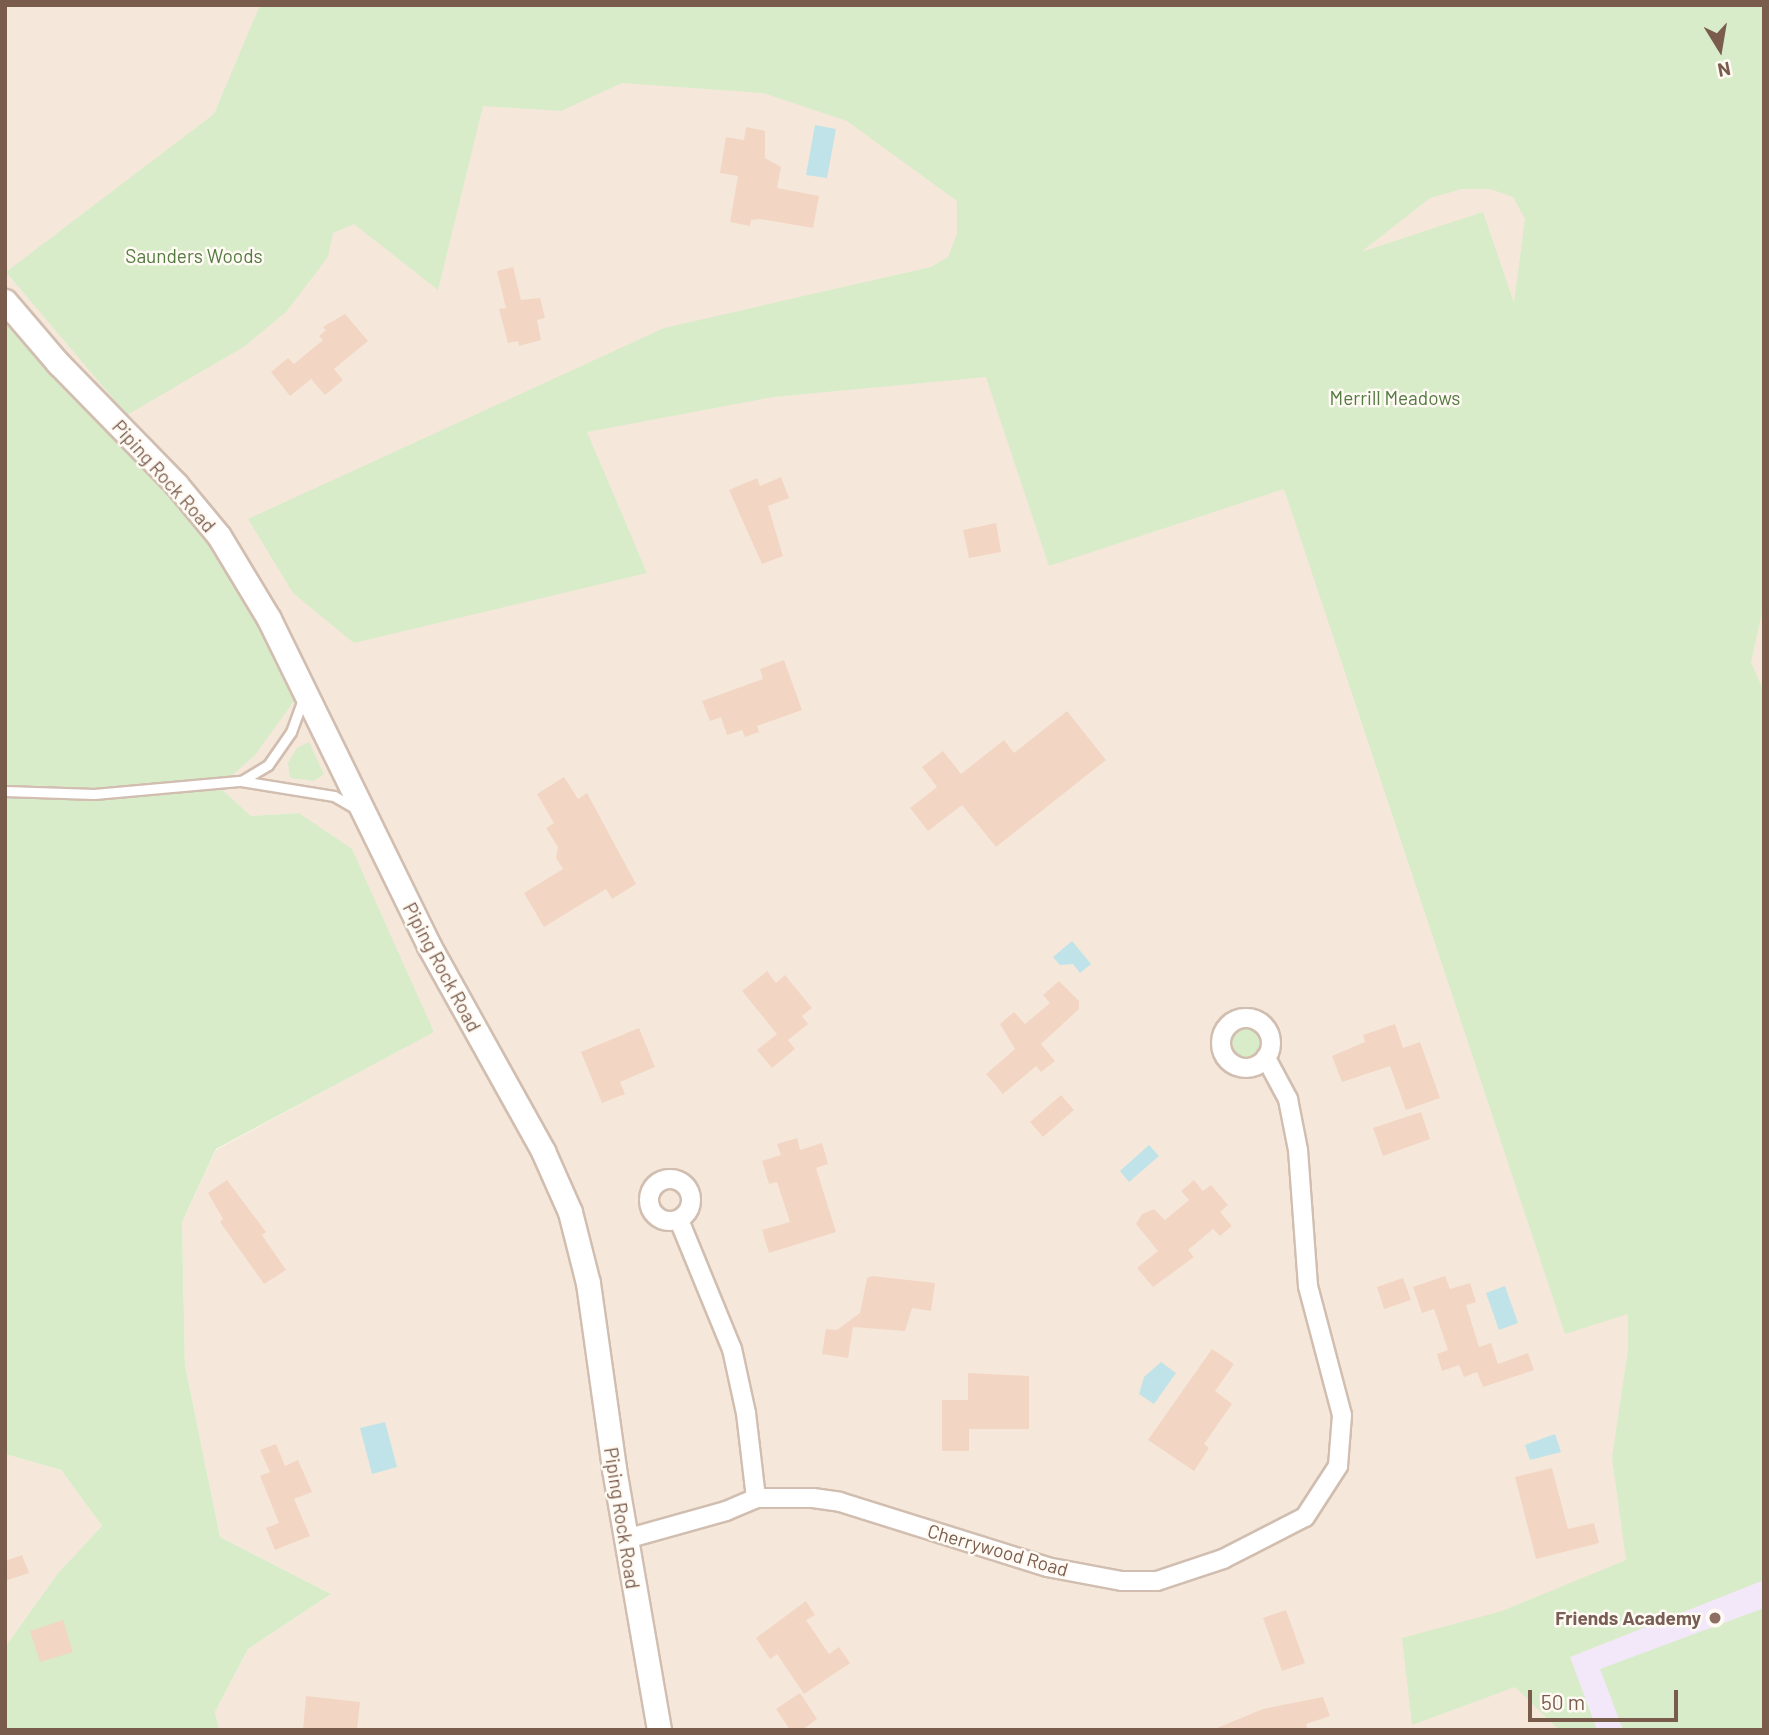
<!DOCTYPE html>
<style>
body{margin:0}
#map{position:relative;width:1769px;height:1735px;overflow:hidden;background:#fdf6ec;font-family:Barlow,sans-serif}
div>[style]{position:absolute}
.residential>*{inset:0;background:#f5e8da}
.education>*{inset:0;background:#f3e8fa}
.green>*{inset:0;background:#d8ecc9}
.round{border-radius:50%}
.water>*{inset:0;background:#bfe3e8}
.building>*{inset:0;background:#f3d5c3}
.roads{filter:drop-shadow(2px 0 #d1beb0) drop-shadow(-2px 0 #d1beb0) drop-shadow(0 2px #d1beb0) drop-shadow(0 -2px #d1beb0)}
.service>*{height:9px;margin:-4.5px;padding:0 4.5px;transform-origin:4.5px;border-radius:4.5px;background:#fff}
.minor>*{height:18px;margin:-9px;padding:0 9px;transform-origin:9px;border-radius:9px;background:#fff}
.minor>.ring{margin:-9px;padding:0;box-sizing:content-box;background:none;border:18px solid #fff;border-radius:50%}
.tertiary>*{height:23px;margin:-11.5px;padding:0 11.5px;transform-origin:11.5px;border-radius:11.5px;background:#fff}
.dots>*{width:19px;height:19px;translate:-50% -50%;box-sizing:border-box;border:4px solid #fffaf3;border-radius:50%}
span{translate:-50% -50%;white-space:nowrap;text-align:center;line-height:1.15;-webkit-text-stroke:5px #fffaf3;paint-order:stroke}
.park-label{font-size:19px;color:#537a41}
.street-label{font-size:19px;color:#7a5c4d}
.education-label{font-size:19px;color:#785e54;font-weight:700}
.right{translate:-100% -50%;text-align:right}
.frame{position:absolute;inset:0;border:7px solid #7a5c4d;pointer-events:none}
.north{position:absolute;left:1685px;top:14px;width:70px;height:70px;-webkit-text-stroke:5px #fffaf3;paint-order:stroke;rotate:169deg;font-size:19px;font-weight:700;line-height:28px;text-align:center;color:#7a5c4d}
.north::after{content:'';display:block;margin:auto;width:24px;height:32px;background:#7a5c4d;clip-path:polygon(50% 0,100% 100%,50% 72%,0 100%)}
.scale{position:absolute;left:1528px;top:1690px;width:150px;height:32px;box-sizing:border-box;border:4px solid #7a5c4d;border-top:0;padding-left:9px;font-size:21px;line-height:24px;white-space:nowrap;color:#7a5c4d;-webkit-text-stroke:5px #fffaf3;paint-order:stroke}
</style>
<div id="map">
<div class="residential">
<i style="clip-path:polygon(5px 5px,1764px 5px,1764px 1730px,219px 1730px,215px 1712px,248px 1649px,331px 1594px,220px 1537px,185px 1365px,182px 1222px,216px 1150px,434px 1031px,299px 813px,251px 816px,218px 787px,5px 301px)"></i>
<i style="clip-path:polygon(5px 1454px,61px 1470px,102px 1526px,58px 1573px,5px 1647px)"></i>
</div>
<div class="education">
<i style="clip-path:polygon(1764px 1580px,1764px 1730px,1597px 1730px,1570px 1657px)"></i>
</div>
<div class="green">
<i style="clip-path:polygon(evenodd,260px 5px,1764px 5px,1764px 604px,1751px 662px,1764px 692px,1764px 1580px,1570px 1657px,1597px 1730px,1559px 1730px,1515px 1687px,1412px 1725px,1402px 1638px,1502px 1611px,1626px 1560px,1612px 1458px,1628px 1349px,1628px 1314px,1565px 1334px,1284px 489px,1049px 566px,986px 377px,773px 397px,587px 432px,647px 573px,354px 643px,293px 593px,248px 519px,664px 328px,931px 267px,948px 257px,957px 234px,957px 201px,847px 121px,763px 93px,622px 83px,561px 111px,483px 106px,438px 290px,354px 224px,333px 233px,328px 257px,286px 312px,245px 346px,127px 415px,6px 272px,214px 114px,260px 5px,1462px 189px,1490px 189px,1513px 197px,1525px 219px,1514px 303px,1483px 212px,1361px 252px,1430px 198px,1462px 189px)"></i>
<i style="clip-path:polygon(5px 301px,211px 535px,300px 693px,255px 755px,219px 787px,251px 816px,299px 813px,352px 849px,434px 1032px,216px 1149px,182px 1222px,185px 1365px,220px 1537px,331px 1594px,248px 1649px,215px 1712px,219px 1730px,5px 1730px,5px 1647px,58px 1573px,102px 1526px,61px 1470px,5px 1454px)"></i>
<i style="clip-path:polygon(309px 742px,324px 774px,314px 781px,290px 778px,288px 763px,297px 748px)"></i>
<i class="round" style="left:1229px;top:1026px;width:34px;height:34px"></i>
<i style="clip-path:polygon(1764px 1608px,1764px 1730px,1623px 1730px,1600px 1669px)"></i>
</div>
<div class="water">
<i style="clip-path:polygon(815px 125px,836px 129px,827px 178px,806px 175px)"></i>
<i style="clip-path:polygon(1072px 941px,1091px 964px,1080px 973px,1073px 964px,1060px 965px,1053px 957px)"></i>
<i style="clip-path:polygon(1149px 1145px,1159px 1156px,1129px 1182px,1120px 1171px)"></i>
<i style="clip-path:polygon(1505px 1286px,1518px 1323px,1499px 1330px,1486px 1293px)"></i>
<i style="clip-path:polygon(1161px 1362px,1176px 1373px,1154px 1404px,1139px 1394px,1144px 1377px)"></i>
<i style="clip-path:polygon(385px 1422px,397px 1467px,372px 1474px,360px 1428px)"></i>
<i style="clip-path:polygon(1555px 1434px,1561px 1452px,1530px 1460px,1525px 1445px)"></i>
</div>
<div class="building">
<i style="clip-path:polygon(746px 127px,765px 131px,765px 158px,781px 167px,777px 188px,819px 196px,813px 228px,760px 219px,751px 220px,750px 226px,730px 222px,738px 176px,720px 173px,726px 137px,744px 140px)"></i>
<i style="clip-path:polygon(513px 267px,521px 300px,540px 298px,545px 318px,537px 320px,541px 340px,519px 346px,518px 341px,508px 343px,499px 309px,506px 308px,497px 271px)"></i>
<i style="clip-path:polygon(345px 314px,368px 341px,334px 369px,343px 380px,325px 395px,311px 379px,290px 396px,271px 372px,288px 358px,294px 364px,323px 340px,319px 336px,326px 330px,323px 327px)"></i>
<i style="clip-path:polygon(781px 477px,789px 498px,768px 506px,783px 556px,762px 564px,729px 490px,757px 478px,760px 486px)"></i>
<i style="clip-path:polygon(996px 523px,1001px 552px,969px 558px,963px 530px)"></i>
<i style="clip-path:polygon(784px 660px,802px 710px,757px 726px,759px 732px,745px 737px,742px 730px,727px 735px,721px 717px,710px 721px,702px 701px,763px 679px,760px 669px)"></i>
<i style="clip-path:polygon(1067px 711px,1106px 760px,996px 847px,962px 805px,928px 831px,910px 808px,937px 787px,922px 767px,943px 751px,961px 774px,1004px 740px,1014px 753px)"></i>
<i style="clip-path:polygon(564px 777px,578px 799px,587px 793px,636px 884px,612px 899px,606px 889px,544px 927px,524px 893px,563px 869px,556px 858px,558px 847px,546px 828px,554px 823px,537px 794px)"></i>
<i style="clip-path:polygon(767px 971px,776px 983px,785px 975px,812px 1008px,802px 1016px,808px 1024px,788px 1040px,795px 1049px,772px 1068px,757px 1050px,777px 1034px,742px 991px)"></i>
<i style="clip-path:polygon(1059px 981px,1079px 1001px,1079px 1009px,1041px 1044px,1055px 1061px,1041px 1072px,1036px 1066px,1003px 1094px,986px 1074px,1015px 1049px,1000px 1024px,1014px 1012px,1025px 1024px,1050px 1003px,1043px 995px)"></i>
<i style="clip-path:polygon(1395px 1024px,1403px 1048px,1420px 1042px,1440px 1098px,1406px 1110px,1390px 1066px,1342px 1082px,1332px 1056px,1365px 1042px,1363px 1035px)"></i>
<i style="clip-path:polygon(639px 1028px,655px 1067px,620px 1082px,625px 1094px,602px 1103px,581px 1052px)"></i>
<i style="clip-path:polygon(1061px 1095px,1074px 1110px,1043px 1137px,1030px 1122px)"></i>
<i style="clip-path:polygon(1421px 1112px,1430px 1139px,1383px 1156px,1373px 1128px)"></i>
<i style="clip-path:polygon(797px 1138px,800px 1150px,822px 1143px,828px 1164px,816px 1168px,836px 1232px,769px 1253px,762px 1230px,790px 1222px,777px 1182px,769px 1184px,762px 1161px,781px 1155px,777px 1144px)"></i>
<i style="clip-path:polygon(227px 1180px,266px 1232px,262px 1235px,286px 1270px,264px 1284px,220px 1222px,223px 1219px,208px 1193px)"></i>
<i style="clip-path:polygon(1194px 1180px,1203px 1191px,1211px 1185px,1228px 1205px,1220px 1212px,1232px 1226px,1220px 1236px,1213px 1229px,1188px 1250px,1194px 1257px,1153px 1287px,1137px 1268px,1158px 1251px,1136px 1224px,1142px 1214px,1154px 1209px,1165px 1220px,1189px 1200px,1181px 1191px)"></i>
<i style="clip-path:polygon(872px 1276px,935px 1283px,931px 1311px,912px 1308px,905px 1331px,853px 1327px,848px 1358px,822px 1354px,826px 1329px,837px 1330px,860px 1313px,867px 1278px)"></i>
<i style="clip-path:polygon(1445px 1276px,1450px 1289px,1470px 1283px,1476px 1302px,1466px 1305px,1479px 1347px,1491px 1343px,1498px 1364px,1528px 1353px,1534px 1370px,1483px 1387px,1477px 1372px,1464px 1377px,1459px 1365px,1442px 1371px,1437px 1354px,1448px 1350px,1434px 1309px,1422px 1313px,1413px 1287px)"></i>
<i style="clip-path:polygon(1403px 1278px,1411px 1300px,1384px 1309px,1377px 1287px)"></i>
<i style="clip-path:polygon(1212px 1349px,1234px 1364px,1215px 1391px,1232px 1404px,1204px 1444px,1209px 1448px,1194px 1471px,1148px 1440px)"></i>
<i style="clip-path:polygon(968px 1373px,1029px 1376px,1029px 1429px,969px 1429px,969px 1451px,942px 1451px,942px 1400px,968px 1400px)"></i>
<i style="clip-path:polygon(276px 1444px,285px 1466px,298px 1460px,312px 1492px,294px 1499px,310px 1536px,275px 1550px,266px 1528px,279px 1523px,260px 1476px,270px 1472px,260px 1450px)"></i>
<i style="clip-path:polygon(1552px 1468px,1568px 1529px,1594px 1523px,1599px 1543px,1536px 1559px,1515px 1477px)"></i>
<i style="clip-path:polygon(22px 1555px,29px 1573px,5px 1581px,5px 1561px)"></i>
<i style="clip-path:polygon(806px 1601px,815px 1615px,806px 1620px,829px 1654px,839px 1647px,850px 1663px,804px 1694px,777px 1654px,770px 1659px,756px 1638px)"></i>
<i style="clip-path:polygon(1286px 1610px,1305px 1663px,1282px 1671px,1263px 1618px)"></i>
<i style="clip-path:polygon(63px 1620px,73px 1652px,40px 1662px,30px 1631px)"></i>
<i style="clip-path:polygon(800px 1693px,817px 1719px,802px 1730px,790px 1730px,776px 1709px)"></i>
<i style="clip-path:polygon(306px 1696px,360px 1702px,357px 1730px,303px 1730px)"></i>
<i style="clip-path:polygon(1323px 1697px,1330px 1716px,1306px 1724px,1308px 1730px,1212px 1730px,1263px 1709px)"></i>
</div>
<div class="roads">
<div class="service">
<i style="left:243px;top:780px;width:29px;rotate:-31deg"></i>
<i style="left:268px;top:765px;width:40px;rotate:-55.1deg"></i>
<i style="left:291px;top:732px;width:35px;rotate:-70deg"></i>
<i style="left:5px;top:791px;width:89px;rotate:1.9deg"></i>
<i style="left:94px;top:794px;width:148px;rotate:-5.1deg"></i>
<i style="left:241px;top:781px;width:94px;rotate:9.2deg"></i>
<i style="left:334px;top:796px;width:24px;rotate:30deg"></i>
</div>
<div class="minor">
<i class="ring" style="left:1221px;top:1018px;width:32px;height:32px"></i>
<i class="ring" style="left:649px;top:1179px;width:24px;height:24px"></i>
<i style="left:679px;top:1220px;width:139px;rotate:67.7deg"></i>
<i style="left:732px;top:1349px;width:66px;rotate:77.7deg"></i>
<i style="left:746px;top:1413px;width:86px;rotate:83.3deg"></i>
<i style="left:626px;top:1539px;width:104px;rotate:-15.6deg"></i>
<i style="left:726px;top:1511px;width:33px;rotate:-23deg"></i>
<i style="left:756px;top:1498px;width:57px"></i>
<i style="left:813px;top:1498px;width:27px;rotate:8deg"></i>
<i style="left:840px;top:1502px;width:217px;rotate:17.4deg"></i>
<i style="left:1047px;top:1567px;width:76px;rotate:10.6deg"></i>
<i style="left:1122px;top:1581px;width:35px"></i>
<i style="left:1157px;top:1581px;width:70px;rotate:-18.4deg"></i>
<i style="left:1223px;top:1559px;width:92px;rotate:-27.1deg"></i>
<i style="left:1305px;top:1517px;width:61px;rotate:-57.1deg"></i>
<i style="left:1338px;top:1466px;width:51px;rotate:-85.5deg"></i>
<i style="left:1342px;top:1415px;width:133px;rotate:-104.8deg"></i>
<i style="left:1308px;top:1286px;width:136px;rotate:-94.2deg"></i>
<i style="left:1298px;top:1150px;width:52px;rotate:-101.1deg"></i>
<i style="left:1288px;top:1099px;width:47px;rotate:-118.2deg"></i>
</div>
<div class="tertiary">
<i style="left:5px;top:301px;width:82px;rotate:49.5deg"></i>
<i style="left:58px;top:363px;width:169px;rotate:45.7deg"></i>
<i style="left:176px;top:484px;width:67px;rotate:50.4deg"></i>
<i style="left:219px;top:536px;width:97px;rotate:58.9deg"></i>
<i style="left:269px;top:619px;width:364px;rotate:63.9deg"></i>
<i style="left:429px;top:946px;width:235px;rotate:60.9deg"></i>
<i style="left:543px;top:1151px;width:67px;rotate:66.1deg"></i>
<i style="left:570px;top:1212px;width:73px;rotate:75.8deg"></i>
<i style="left:588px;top:1283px;width:188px;rotate:82deg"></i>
<i style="left:614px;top:1469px;width:265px;rotate:80.2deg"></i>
</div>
</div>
<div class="dots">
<i style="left:1715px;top:1618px;background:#8d6e63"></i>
</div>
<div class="park-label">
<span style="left:194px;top:256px">Saunders Woods</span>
<span style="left:1395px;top:398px">Merrill Meadows</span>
</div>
<div class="street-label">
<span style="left:164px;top:476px;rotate:48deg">Piping Rock Road</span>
<span style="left:442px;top:967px;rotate:62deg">Piping Rock Road</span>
<span style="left:622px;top:1518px;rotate:81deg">Piping Rock Road</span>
<span style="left:998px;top:1550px;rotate:16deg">Cherrywood Road</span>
</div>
<div class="education-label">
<span class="right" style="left:1701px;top:1618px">Friends Academy</span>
</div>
<div class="frame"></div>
<div class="north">N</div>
<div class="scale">50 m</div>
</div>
